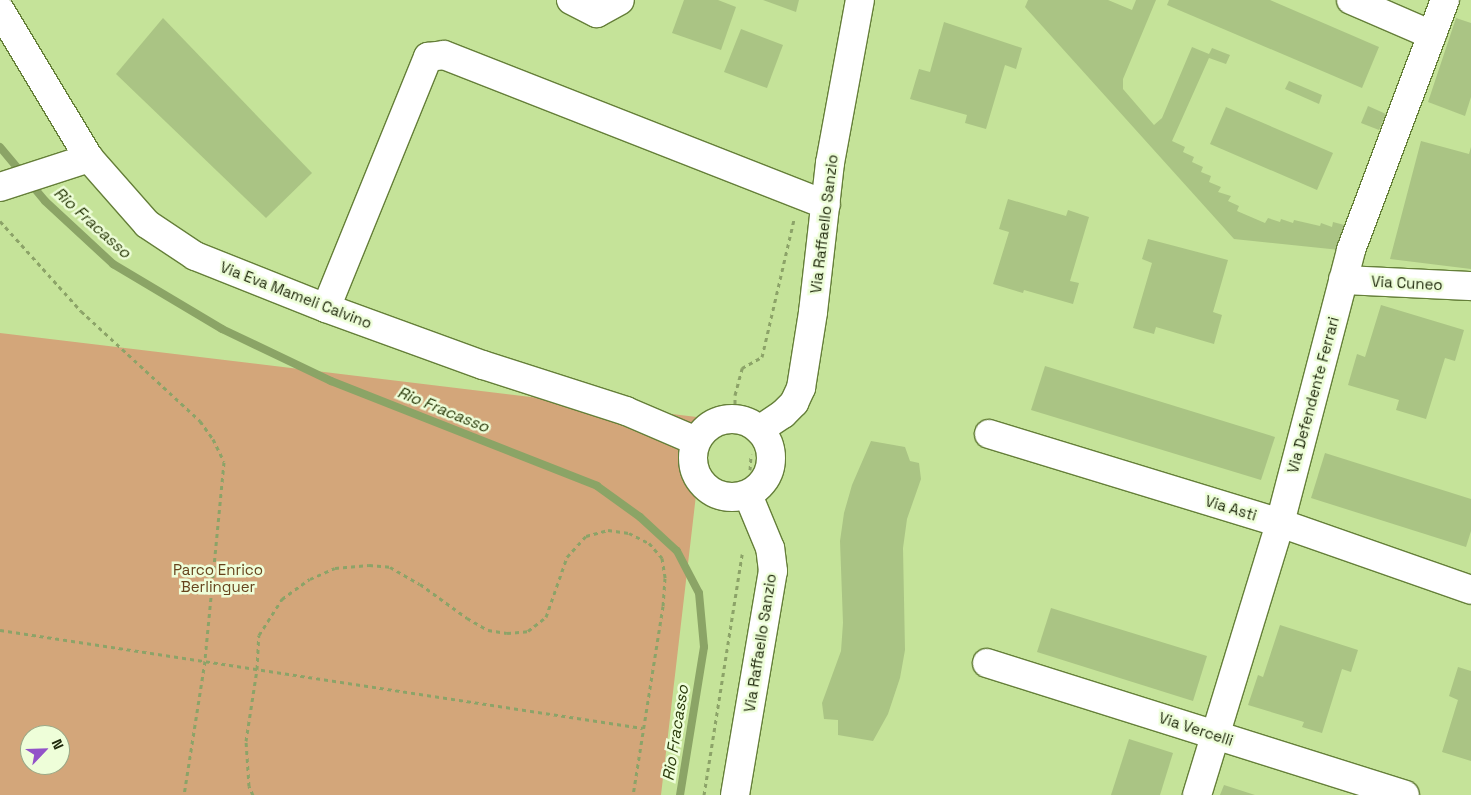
<!DOCTYPE html>
<style>
body{margin:0}
#map{position:relative;width:1471px;height:795px;overflow:hidden;background:#c5e399;font-family:"Space Grotesk",sans-serif}
div>[style]{position:absolute}
.green>*{inset:0;background:#d3a67a}
.stream>*{height:8px;margin:-4px;padding:0 4px;transform-origin:4px;border-radius:4px;background:#8ba466}
.building>*{inset:0;background:#aac484}
.path>*{height:3px;margin-top:-1.5px;transform-origin:0;background:repeating-linear-gradient(90deg,#8ca368 0 4px,transparent 0 8px)}
.roads{filter:drop-shadow(1px 0 #657f39) drop-shadow(-1px 0 #657f39) drop-shadow(0 1px #657f39) drop-shadow(0 -1px #657f39)}
.minor>*{height:28px;margin:-14px;padding:0 14px;transform-origin:14px;border-radius:14px;background:#fff}
.minor>.ring{margin:-14px;padding:0;box-sizing:content-box;background:none;border:28px solid #fff;border-radius:50%}
span{translate:-50% -50%;white-space:nowrap;text-align:center;line-height:1.15;-webkit-text-stroke:5px #eefed9;paint-order:stroke}
.street-label{font-size:15px;color:#1d270a}
.park-label{font-size:15px;color:#66431c}
.water-label{font-size:16px;color:#29390a;font-style:italic}
.north{position:absolute;left:20px;top:725px;width:50px;height:50px;box-sizing:border-box;background:#eefed9;border:1px solid #9aa886;border-radius:50%;rotate:66deg;font-size:14px;font-weight:700;line-height:20px;text-align:center;color:#1d270a}
.north::after{content:'';display:block;margin:auto;width:18px;height:22px;background:#9253c8;clip-path:polygon(50% 0,100% 100%,50% 72%,0 100%)}
</style>
<div id="map">
<div class="green">
<i style="clip-path:polygon(evenodd,0 333px,705px 418px,661px 795px,0 795px,0 333px,30px 735px,60px 735px,60px 765px,30px 765px,30px 735px)"></i>
</div>
<div class="stream">
<i style="left:0;top:147px;width:35px;rotate:50deg"></i>
<i style="left:30px;top:183px;width:23px;rotate:50deg"></i>
<i style="left:45px;top:201px;width:93px;rotate:42.8deg"></i>
<i style="left:113px;top:264px;width:127px;rotate:30.8deg"></i>
<i style="left:222px;top:329px;width:121px;rotate:25.5deg"></i>
<i style="left:331px;top:381px;width:286px;rotate:21.5deg"></i>
<i style="left:597px;top:486px;width:53px;rotate:35.8deg"></i>
<i style="left:640px;top:517px;width:50px;rotate:42.6deg"></i>
<i style="left:677px;top:551px;width:47px;rotate:62.4deg"></i>
<i style="left:699px;top:593px;width:54px;rotate:84.7deg"></i>
<i style="left:704px;top:647px;width:150px;rotate:99.2deg"></i>
</div>
<div class="building">
<i style="clip-path:polygon(684px 0,718px 0,736px 7px,721px 50px,672px 33px)"></i>
<i style="clip-path:polygon(763px 0,799px 0,796px 12px)"></i>
<i style="clip-path:polygon(1028px 0,1108px 0,1132px 10px,1136px 0,1156px 0,1123px 79px,1123px 89px,1154px 125px,1162px 118px,1192px 47px,1209px 54px,1212px 48px,1230px 55px,1226px 64px,1209px 58px,1172px 141px,1185px 147px,1183px 152px,1194px 157px,1192px 162px,1203px 167px,1201px 172px,1211px 176px,1209px 182px,1221px 187px,1218px 192px,1231px 196px,1228px 201px,1239px 206px,1237px 211px,1265px 223px,1268px 218px,1280px 222px,1281px 219px,1293px 223px,1294px 220px,1320px 226px,1321px 223px,1332px 227px,1333px 222px,1348px 226px,1340px 250px,1234px 239px,1025px 7px)"></i>
<i style="clip-path:polygon(1169px 0,1270px 0,1379px 47px,1362px 88px,1167px 5px)"></i>
<i style="clip-path:polygon(163px 18px,312px 173px,266px 218px,116px 74px)"></i>
<i style="clip-path:polygon(1456px 18px,1471px 23px,1471px 97px,1465px 116px,1428px 102px)"></i>
<i style="clip-path:polygon(944px 22px,1022px 48px,1016px 69px,1005px 65px,986px 129px,965px 123px,967px 115px,910px 99px,919px 69px,930px 72px)"></i>
<i style="clip-path:polygon(741px 29px,783px 45px,767px 88px,724px 72px)"></i>
<i style="clip-path:polygon(1289px 81px,1322px 95px,1319px 104px,1285px 89px)"></i>
<i style="clip-path:polygon(1368px 106px,1386px 114px,1379px 130px,1361px 123px)"></i>
<i style="clip-path:polygon(1226px 107px,1333px 153px,1317px 190px,1210px 144px)"></i>
<i style="clip-path:polygon(1421px 141px,1469px 154px,1471px 147px,1471px 269px,1390px 259px)"></i>
<i style="clip-path:polygon(1008px 199px,1066px 216px,1068px 210px,1089px 217px,1070px 281px,1079px 283px,1073px 304px,1024px 290px,1023px 293px,993px 284px,1009px 232px,999px 229px)"></i>
<i style="clip-path:polygon(1148px 239px,1228px 260px,1213px 312px,1222px 315px,1214px 344px,1156px 327px,1154px 334px,1133px 328px,1152px 263px,1142px 259px)"></i>
<i style="clip-path:polygon(1381px 305px,1464px 330px,1455px 361px,1445px 358px,1426px 419px,1396px 410px,1399px 400px,1348px 385px,1357px 354px,1365px 357px)"></i>
<i style="clip-path:polygon(1045px 366px,1275px 437px,1261px 480px,1031px 410px)"></i>
<i style="clip-path:polygon(871px 441px,905px 447px,910px 461px,919px 463px,921px 479px,907px 519px,903px 548px,905px 650px,900px 678px,888px 714px,873px 741px,838px 735px,838px 720px,824px 719px,822px 703px,841px 651px,843px 623px,840px 541px,844px 513px,852px 485px)"></i>
<i style="clip-path:polygon(1325px 453px,1471px 499px,1471px 531px,1466px 547px,1311px 498px)"></i>
<i style="clip-path:polygon(1051px 608px,1207px 656px,1193px 701px,1037px 652px)"></i>
<i style="clip-path:polygon(1280px 625px,1358px 650px,1351px 672px,1342px 669px,1322px 733px,1302px 727px,1304px 722px,1248px 705px,1258px 675px,1263px 677px)"></i>
<i style="clip-path:polygon(1458px 667px,1471px 671px,1471px 761px,1442px 752px,1458px 700px,1449px 696px)"></i>
<i style="clip-path:polygon(1129px 739px,1173px 753px,1160px 795px,1111px 795px)"></i>
<i style="clip-path:polygon(1224px 785px,1255px 795px,1220px 795px)"></i>
</div>
<div class="path">
<i style="left:0;top:221px;width:121px;rotate:48deg"></i>
<i style="left:81px;top:311px;width:162px;rotate:42.7deg"></i>
<i style="left:200px;top:421px;width:22px;rotate:54deg"></i>
<i style="left:213px;top:439px;width:25px;rotate:64deg"></i>
<i style="left:224px;top:462px;width:200px;rotate:95.5deg"></i>
<i style="left:205px;top:661px;width:136px;rotate:98.9deg"></i>
<i style="left:735px;top:419px;width:24px;rotate:-90deg"></i>
<i style="left:735px;top:395px;width:28px;rotate:-75deg"></i>
<i style="left:742px;top:368px;width:23px;rotate:-29deg"></i>
<i style="left:762px;top:357px;width:141px;rotate:-76.9deg"></i>
<i style="left:750px;top:470px;width:16px;rotate:-86deg"></i>
<i style="left:0;top:630px;width:650px;rotate:8.67deg"></i>
<i style="left:253px;top:795px;width:10px;rotate:-114deg"></i>
<i style="left:249px;top:786px;width:45px;rotate:-93.8deg"></i>
<i style="left:246px;top:741px;width:73px;rotate:-81.3deg"></i>
<i style="left:257px;top:669px;width:34px;rotate:-87deg"></i>
<i style="left:259px;top:635px;width:43px;rotate:-57.4deg"></i>
<i style="left:282px;top:599px;width:34px;rotate:-36deg"></i>
<i style="left:310px;top:579px;width:27px;rotate:-24deg"></i>
<i style="left:335px;top:568px;width:34px;rotate:-5deg"></i>
<i style="left:369px;top:565px;width:21px;rotate:5deg"></i>
<i style="left:390px;top:567px;width:34px;rotate:30deg"></i>
<i style="left:420px;top:584px;width:58px;rotate:35.9deg"></i>
<i style="left:467px;top:618px;width:24px;rotate:30deg"></i>
<i style="left:488px;top:630px;width:19px;rotate:9deg"></i>
<i style="left:507px;top:633px;width:21px;rotate:-5deg"></i>
<i style="left:528px;top:631px;width:23px;rotate:-38deg"></i>
<i style="left:546px;top:617px;width:64px;rotate:-70.7deg"></i>
<i style="left:567px;top:557px;width:28px;rotate:-48deg"></i>
<i style="left:586px;top:536px;width:23px;rotate:-15deg"></i>
<i style="left:608px;top:530px;width:21px;rotate:8deg"></i>
<i style="left:629px;top:533px;width:22px;rotate:27deg"></i>
<i style="left:649px;top:543px;width:20px;rotate:49deg"></i>
<i style="left:662px;top:558px;width:20px;rotate:81deg"></i>
<i style="left:665px;top:578px;width:28px;rotate:94deg"></i>
<i style="left:663px;top:606px;width:191px;rotate:99deg"></i>
<i style="left:704px;top:795px;width:244px;rotate:-81deg"></i>
</div>
<div class="roads">
<div class="minor">
<i style="left:571px;top:0;width:29px;rotate:27deg"></i>
<i style="left:597px;top:13px;width:26px;rotate:-29deg"></i>
<i style="left:1351px;top:0;width:88px;rotate:23.4deg"></i>
<i style="left:0;top:10px;width:173px;rotate:59deg"></i>
<i style="left:89px;top:158px;width:88px;rotate:48.7deg"></i>
<i style="left:147px;top:224px;width:58px;rotate:33.7deg"></i>
<i style="left:195px;top:256px;width:141px;rotate:21.7deg"></i>
<i style="left:326px;top:308px;width:167px;rotate:20deg"></i>
<i style="left:483px;top:365px;width:150px;rotate:17.8deg"></i>
<i style="left:626px;top:411px;width:76px;rotate:23.2deg"></i>
<i style="left:0;top:187px;width:94px;rotate:-18deg"></i>
<i style="left:1343px;top:280px;width:128px;rotate:2.7deg"></i>
<i style="left:326px;top:308px;width:271px;rotate:-67.9deg"></i>
<i style="left:428px;top:57px;width:16px;rotate:-7deg"></i>
<i style="left:444px;top:55px;width:410px;rotate:21.4deg"></i>
<i class="ring" style="left:693px;top:419px;width:50px;height:50px"></i>
<i style="left:759px;top:430px;width:29px;rotate:-34deg"></i>
<i style="left:783px;top:414px;width:16px;rotate:-45deg"></i>
<i style="left:794px;top:403px;width:17px;rotate:-65deg"></i>
<i style="left:801px;top:388px;width:77px;rotate:-81deg"></i>
<i style="left:813px;top:312px;width:150px;rotate:-83.5deg"></i>
<i style="left:830px;top:163px;width:166px;rotate:-79.6deg"></i>
<i style="left:989px;top:434px;width:304px;rotate:17deg"></i>
<i style="left:1280px;top:523px;width:202px;rotate:19.3deg"></i>
<i style="left:987px;top:663px;width:438px;rotate:17.5deg"></i>
<i style="left:735px;top:795px;width:227px;rotate:-80.4deg"></i>
<i style="left:773px;top:571px;width:23px;rotate:-97deg"></i>
<i style="left:770px;top:548px;width:57px;rotate:-112.5deg"></i>
<i style="left:1197px;top:795px;width:284px;rotate:-73deg"></i>
<i style="left:1280px;top:523px;width:282px;rotate:-75.4deg"></i>
<i style="left:1351px;top:250px;width:267px;rotate:-69.4deg"></i>
</div>
</div>
<div class="street-label">
<span style="left:824px;top:224px;rotate:-83deg">Via Raffaello Sanzio</span>
<span style="left:1407px;top:283px;rotate:3deg">Via Cuneo</span>
<span style="left:296px;top:295px;rotate:21deg">Via Eva Mameli Calvino</span>
<span style="left:1313px;top:395px;rotate:-75deg">Via Defendente Ferrari</span>
<span style="left:1231px;top:508px;rotate:17deg">Via Asti</span>
<span style="left:760px;top:643px;rotate:-81deg">Via Raffaello Sanzio</span>
<span style="left:1196px;top:729px;rotate:18deg">Via Vercelli</span>
</div>
<div class="park-label">
<span style="left:218px;top:578px">Parco Enrico<br>Berlinguer</span>
</div>
<div class="water-label">
<span style="left:92px;top:223px;rotate:42deg">Rio Fracasso</span>
<span style="left:443px;top:410px;rotate:22deg">Rio Fracasso</span>
<span style="left:676px;top:733px;rotate:-81deg">Rio Fracasso</span>
</div>
<div class="north">N</div>
</div>
